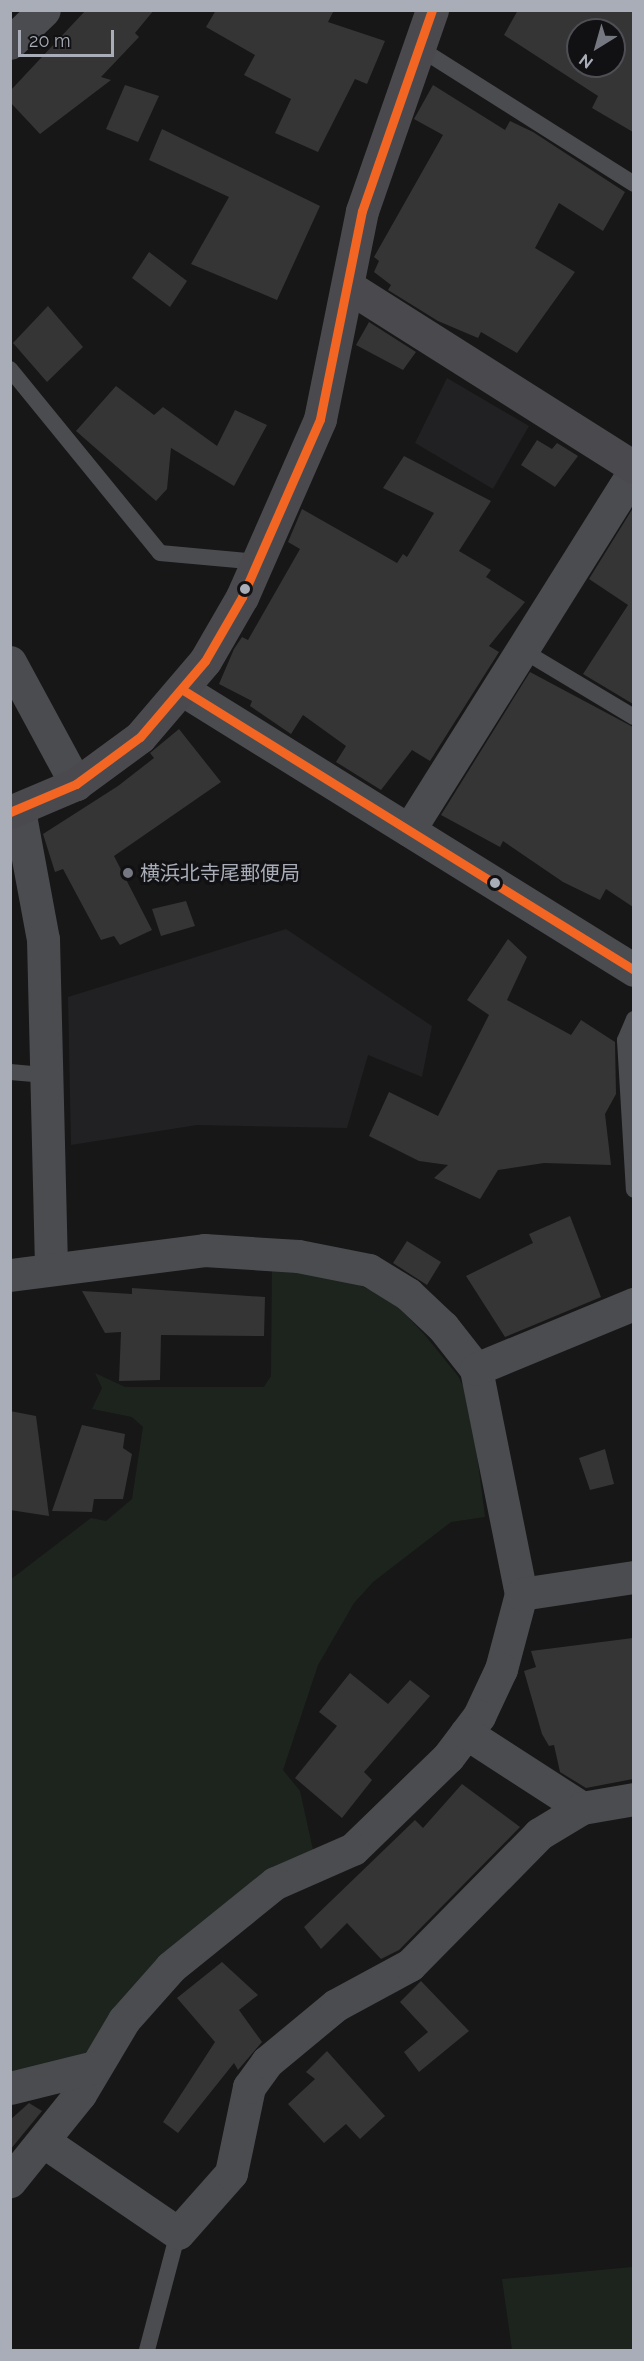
<!DOCTYPE html>
<meta charset="utf-8">
<style>
body{margin:0}
#map{position:relative;width:644px;height:2361px;overflow:hidden;background:#171717;font-family:Raleway,"Noto Sans JP",sans-serif}
div>[style]{position:absolute}
.built>*{inset:0;background:#212123}
.green>*{inset:0;background:#1d241e}
.building>*{inset:0;background:#353536}
.lane>*{height:16px;margin:-8px;padding:0 8px;transform-origin:8px;border-radius:8px;background:#4b4c50}
.street>*{height:33px;margin:-16.5px;padding:0 16.5px;transform-origin:16.5px;border-radius:16.5px;background:#4b4c50}
.secondary>*{height:33px;margin:-16.5px;padding:0 16.5px;transform-origin:16.5px;border-radius:16.5px;background:#4a4a4e}
.bus-1>*{height:9px;margin:-4.5px;padding:0 4.5px;transform-origin:4.5px;border-radius:4.5px;background:#f26522}
.dots>*{width:16px;height:16px;translate:-50% -50%;box-sizing:border-box;border:3px solid #111113;border-radius:50%}
span{translate:-50% -50%;white-space:nowrap;text-align:center;line-height:1.15;-webkit-text-stroke:6px #111113;paint-order:stroke}
.poi-label{font-size:20px;color:#a8adb8}
.left{translate:0 -50%;text-align:left}
.frame{position:absolute;inset:0;border:12px solid #a8adb8;pointer-events:none}
.north{position:absolute;left:566px;top:18px;width:60px;height:60px;box-sizing:border-box;background:#111113;border:2px solid #4d4f55;border-radius:50%;rotate:217deg;font-size:16px;font-weight:700;line-height:24px;text-align:center;color:#a8adb8}
.north::after{content:'';display:block;margin:auto;width:21px;height:27px;background:#757880;clip-path:polygon(50% 0,100% 100%,50% 72%,0 100%)}
.scale{position:absolute;left:18px;top:30px;width:96px;height:27px;box-sizing:border-box;border:3px solid #a8adb8;border-top:0;padding-left:8px;font-size:18px;line-height:21px;white-space:nowrap;color:#a8adb8;-webkit-text-stroke:4px #111113;paint-order:stroke}
</style>
<div id="map">
<div class="built">
<i style="clip-path:polygon(447px 378px,529px 426px,493px 489px,415px 443px)"></i>
<i style="clip-path:polygon(286px 929px,432px 1026px,422px 1077px,368px 1055px,347px 1128px,197px 1125px,71px 1145px,68px 997px)"></i>
</div>
<div class="green">
<i style="clip-path:polygon(272px 1267px,353px 1282px,393px 1301px,424px 1334px,458px 1376px,470px 1400px,485px 1517px,451px 1522px,373px 1582px,354px 1603px,318px 1665px,283px 1770px,300px 1791px,315px 1859px,91px 2051px,10px 2075px,10px 1580px,91px 1518px,106px 1521px,132px 1499px,143px 1427px,132px 1417px,92px 1409px,102px 1388px,95px 1373px,125px 1387px,264px 1387px,271px 1376px)"></i>
<i style="clip-path:polygon(633px 2267px,633px 2350px,512px 2350px,502px 2279px)"></i>
</div>
<div class="building">
<i style="clip-path:polygon(86px 10px,154px 10px,135px 33px,139px 37px,101px 77px,111px 80px,40px 134px,10px 102px,10px 91px)"></i>
<i style="clip-path:polygon(216px 10px,334px 10px,328px 22px,385px 41px,367px 84px,355px 79px,318px 152px,275px 133px,291px 99px,244px 75px,255px 55px,206px 27px)"></i>
<i style="clip-path:polygon(evenodd,518px 10px,633px 10px,633px 132px,592px 108px,598px 96px,504px 35px,518px 10px,578px 30px,614px 30px,614px 66px,578px 66px,578px 30px)"></i>
<i style="clip-path:polygon(125px 85px,159px 96px,138px 142px,106px 129px)"></i>
<i style="clip-path:polygon(433px 85px,505px 130px,510px 121px,533px 132px,625px 192px,603px 231px,559px 203px,535px 248px,575px 272px,517px 353px,481px 332px,478px 338px,438px 321px,388px 290px,391px 285px,374px 272px,379px 261px,374px 257px,443px 135px,414px 119px)"></i>
<i style="clip-path:polygon(162px 129px,320px 206px,277px 300px,191px 264px,229px 197px,149px 160px)"></i>
<i style="clip-path:polygon(149px 252px,187px 281px,170px 307px,132px 278px)"></i>
<i style="clip-path:polygon(48px 306px,83px 347px,47px 382px,13px 343px)"></i>
<i style="clip-path:polygon(369px 322px,416px 352px,403px 370px,356px 345px)"></i>
<i style="clip-path:polygon(116px 386px,154px 415px,163px 407px,217px 446px,235px 410px,267px 425px,234px 486px,171px 448px,167px 489px,156px 501px,76px 431px)"></i>
<i style="clip-path:polygon(537px 440px,552px 449px,557px 443px,578px 456px,555px 487px,521px 465px)"></i>
<i style="clip-path:polygon(404px 456px,491px 501px,459px 551px,491px 570px,486px 577px,525px 602px,489px 646px,499px 652px,430px 761px,412px 750px,381px 790px,336px 762px,346px 746px,303px 715px,291px 734px,250px 706px,252px 701px,219px 684px,234px 649px,242px 637px,248px 640px,300px 549px,288px 542px,302px 509px,397px 563px,403px 554px,407px 557px,434px 513px,383px 488px)"></i>
<i style="clip-path:polygon(633px 508px,633px 704px,583px 674px,628px 605px,589px 579px)"></i>
<i style="clip-path:polygon(530px 672px,633px 727px,633px 907px,606px 889px,600px 900px,563px 882px,503px 841px,500px 847px,441px 815px)"></i>
<i style="clip-path:polygon(179px 729px,221px 782px,114px 856px,152px 930px,120px 945px,114px 936px,101px 940px,63px 869px,55px 872px,43px 834px,118px 786px,154px 758px,150px 753px)"></i>
<i style="clip-path:polygon(186px 901px,195px 926px,161px 936px,152px 909px)"></i>
<i style="clip-path:polygon(508px 939px,527px 957px,507px 1000px,571px 1035px,581px 1020px,615px 1042px,616px 1094px,605px 1114px,611px 1165px,544px 1163px,498px 1170px,480px 1199px,434px 1178px,448px 1165px,419px 1161px,369px 1136px,389px 1092px,438px 1116px,489px 1015px,467px 1000px)"></i>
<i style="clip-path:polygon(570px 1216px,601px 1297px,505px 1337px,466px 1276px,533px 1243px,529px 1234px)"></i>
<i style="clip-path:polygon(407px 1241px,441px 1262px,427px 1285px,393px 1263px)"></i>
<i style="clip-path:polygon(132px 1288px,265px 1297px,264px 1336px,161px 1335px,160px 1380px,119px 1381px,121px 1332px,105px 1333px,82px 1291px,132px 1294px)"></i>
<i style="clip-path:polygon(10px 1411px,36px 1416px,49px 1516px,10px 1510px)"></i>
<i style="clip-path:polygon(82px 1425px,125px 1434px,123px 1448px,132px 1454px,123px 1499px,94px 1499px,92px 1512px,52px 1511px)"></i>
<i style="clip-path:polygon(605px 1449px,614px 1484px,590px 1490px,579px 1458px)"></i>
<i style="clip-path:polygon(633px 1638px,633px 1779px,586px 1788px,560px 1772px,554px 1745px,549px 1746px,542px 1734px,524px 1671px,536px 1667px,531px 1651px)"></i>
<i style="clip-path:polygon(350px 1673px,388px 1704px,410px 1680px,430px 1696px,364px 1772px,372px 1780px,342px 1818px,295px 1778px,337px 1726px,319px 1712px)"></i>
<i style="clip-path:polygon(462px 1784px,520px 1827px,399px 1950px,381px 1959px,347px 1923px,321px 1949px,304px 1927px,415px 1820px,423px 1828px)"></i>
<i style="clip-path:polygon(222px 1962px,258px 1995px,239px 2010px,262px 2042px,238px 2070px,234px 2063px,178px 2133px,163px 2122px,215px 2042px,177px 1998px)"></i>
<i style="clip-path:polygon(421px 1981px,469px 2031px,419px 2072px,404px 2052px,428px 2032px,400px 2002px)"></i>
<i style="clip-path:polygon(327px 2051px,385px 2116px,360px 2139px,346px 2124px,324px 2143px,288px 2104px,315px 2079px,306px 2072px)"></i>
<i style="clip-path:polygon(29px 2103px,42px 2111px,10px 2150px,10px 2120px)"></i>
</div>
<div class="lane">
<i style="left:419px;top:48px;width:254px;rotate:32.3deg"></i>
<i style="left:10px;top:369px;width:237px;rotate:50.8deg"></i>
<i style="left:160px;top:553px;width:98px;rotate:5.2deg"></i>
<i style="left:522px;top:650px;width:131px;rotate:30.9deg"></i>
<i style="left:634px;top:1019px;width:23px;rotate:113deg"></i>
<i style="left:625px;top:1040px;width:150px;rotate:86.6deg"></i>
<i style="left:10px;top:1072px;width:36px;rotate:5deg"></i>
<i style="left:147px;top:2350px;width:121px;rotate:-75.2deg"></i>
</div>
<div class="street">
<i style="left:10px;top:43px;width:47px;rotate:-44.1deg"></i>
<i style="left:10px;top:662px;width:139px;rotate:61.6deg"></i>
<i style="left:183px;top:690px;width:531px;rotate:31.83deg"></i>
<i style="left:19px;top:810px;width:131px;rotate:79.5deg"></i>
<i style="left:43px;top:939px;width:329px;rotate:88.6deg"></i>
<i style="left:409px;top:830px;width:423px;rotate:-57.9deg"></i>
<i style="left:10px;top:1275px;width:196px;rotate:-7.3deg"></i>
<i style="left:204px;top:1250px;width:94px;rotate:3.7deg"></i>
<i style="left:298px;top:1256px;width:72px;rotate:11.2deg"></i>
<i style="left:369px;top:1270px;width:46px;rotate:31.6deg"></i>
<i style="left:408px;top:1294px;width:48px;rotate:43.3deg"></i>
<i style="left:443px;top:1327px;width:53px;rotate:51.8deg"></i>
<i style="left:476px;top:1369px;width:229px;rotate:78.7deg"></i>
<i style="left:521px;top:1594px;width:78px;rotate:104.9deg"></i>
<i style="left:501px;top:1669px;width:52px;rotate:115.1deg"></i>
<i style="left:479px;top:1716px;width:51px;rotate:127.1deg"></i>
<i style="left:448px;top:1757px;width:132px;rotate:135.9deg"></i>
<i style="left:353px;top:1849px;width:85px;rotate:156.4deg"></i>
<i style="left:275px;top:1883px;width:134px;rotate:141.1deg"></i>
<i style="left:171px;top:1967px;width:71px;rotate:131.6deg"></i>
<i style="left:124px;top:2020px;width:86px;rotate:120.7deg"></i>
<i style="left:80px;top:2094px;width:112px;rotate:128.8deg"></i>
<i style="left:476px;top:1369px;width:171px;rotate:-22.4deg"></i>
<i style="left:521px;top:1594px;width:114px;rotate:-8.6deg"></i>
<i style="left:466px;top:1733px;width:138px;rotate:32.9deg"></i>
<i style="left:582px;top:1808px;width:53px;rotate:-9.8deg"></i>
<i style="left:10px;top:2088px;width:87px;rotate:-14deg"></i>
<i style="left:43px;top:2141px;width:163px;rotate:34.3deg"></i>
<i style="left:178px;top:2233px;width:80px;rotate:-48.5deg"></i>
<i style="left:231px;top:2173px;width:88px;rotate:-78.2deg"></i>
<i style="left:249px;top:2087px;width:31px;rotate:-54deg"></i>
<i style="left:267px;top:2062px;width:89px;rotate:-39.6deg"></i>
<i style="left:336px;top:2005px;width:84px;rotate:-28.4deg"></i>
<i style="left:410px;top:1965px;width:184px;rotate:-45.4deg"></i>
<i style="left:539px;top:1834px;width:50px;rotate:-31.2deg"></i>
</div>
<div class="secondary">
<i style="left:349px;top:287px;width:337px;rotate:32.3deg"></i>
<i style="left:10px;top:812px;width:72px;rotate:-23deg"></i>
<i style="left:76px;top:784px;width:79px;rotate:-36.3deg"></i>
<i style="left:140px;top:737px;width:100px;rotate:-49.5deg"></i>
<i style="left:205px;top:661px;width:74px;rotate:-60deg"></i>
<i style="left:242px;top:597px;width:194px;rotate:-66.3deg"></i>
<i style="left:320px;top:419px;width:212px;rotate:-78.6deg"></i>
<i style="left:362px;top:211px;width:213px;rotate:-70.8deg"></i>
</div>
<div class="bus-1">
<i style="left:183px;top:690px;width:531px;rotate:31.83deg"></i>
<i style="left:10px;top:812px;width:72px;rotate:-23deg"></i>
<i style="left:76px;top:784px;width:79px;rotate:-36.3deg"></i>
<i style="left:140px;top:737px;width:100px;rotate:-49.5deg"></i>
<i style="left:205px;top:661px;width:74px;rotate:-60deg"></i>
<i style="left:242px;top:597px;width:194px;rotate:-66.3deg"></i>
<i style="left:320px;top:419px;width:212px;rotate:-78.6deg"></i>
<i style="left:362px;top:211px;width:213px;rotate:-70.8deg"></i>
</div>
<div class="dots">
<i style="left:245px;top:589px;background:#a8adb8"></i>
<i style="left:128px;top:873px;background:#757880"></i>
<i style="left:495px;top:883px;background:#a8adb8"></i>
</div>
<div class="poi-label">
<span class="left" style="left:140px;top:873px">横浜北寺尾郵便局</span>
</div>
<div class="frame"></div>
<div class="north">N</div>
<div class="scale">20 m</div>
</div>
